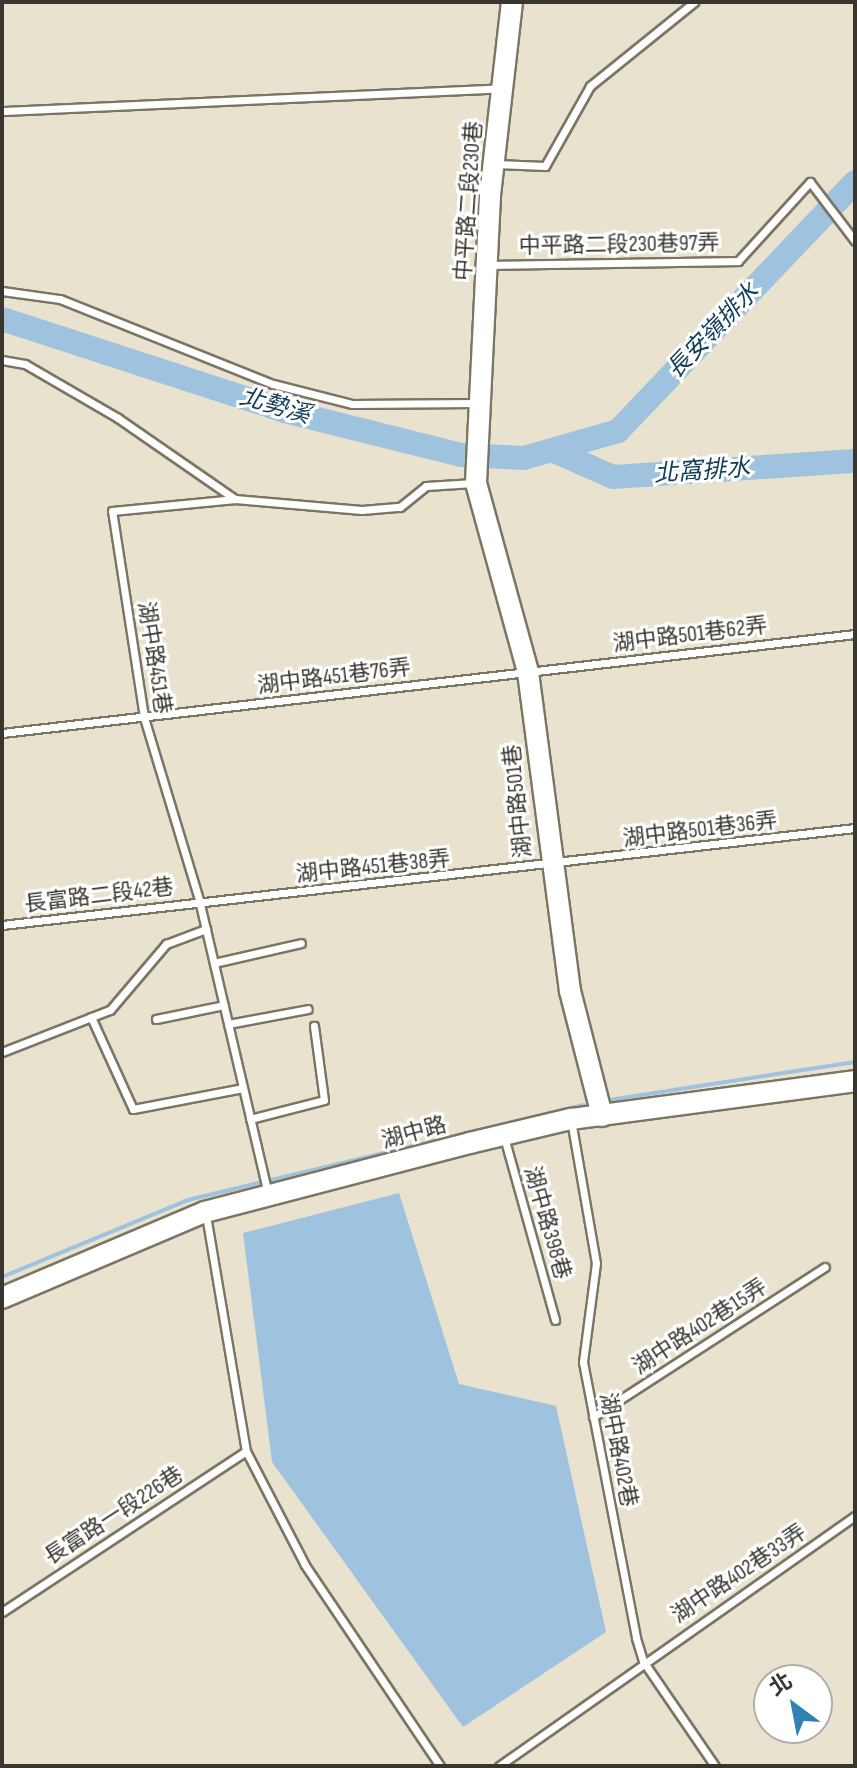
<!DOCTYPE html>
<meta charset="utf-8">
<style>
body{margin:0}
#map{position:relative;width:857px;height:1768px;overflow:hidden;background:#e9e2ce;font-family:"Sofia Sans Condensed","Noto Sans TC",sans-serif}
div>[style]{position:absolute}
.water>*{inset:0;background:#9fc3de}
.stream>*{height:4px;margin:-2px;padding:0 2px;transform-origin:2px;border-radius:2px;background:#9fc3de}
.river>*{height:24px;margin:-12px;padding:0 12px;transform-origin:12px;border-radius:12px;background:#9fc3de}
.roads{filter:drop-shadow(2px 0 #7b7564) drop-shadow(-2px 0 #7b7564) drop-shadow(0 2px #7b7564) drop-shadow(0 -2px #7b7564)}
.lane>*{height:7px;margin:-3.5px;padding:0 3.5px;transform-origin:3.5px;border-radius:3.5px;background:#fff}
.secondary>*{height:20px;margin:-10px;padding:0 10px;transform-origin:10px;border-radius:10px;background:#fff}
span{translate:-50% -50%;white-space:nowrap;text-align:center;line-height:1.15;-webkit-text-stroke:6px #fff;paint-order:stroke}
.street-label{font-size:22px;color:#39362f}
.water-label{font-size:24px;color:#103d59;font-style:italic}
.frame{position:absolute;inset:0;border:4px solid #39362f;pointer-events:none}
.north{position:absolute;left:753px;top:1664px;width:80px;height:80px;box-sizing:border-box;background:#fff;border:2px solid #b0afac;border-radius:50%;rotate:328deg;font-size:22px;font-weight:700;line-height:32px;text-align:center;color:#39362f}
.north::after{content:'';display:block;margin:auto;width:28px;height:36px;background:#2f82b2;clip-path:polygon(50% 0,100% 100%,50% 72%,0 100%)}
</style>
<div id="map">
<div class="water">
<i style="clip-path:polygon(399px 1193px,459px 1384px,556px 1406px,606px 1632px,463px 1727px,272px 1462px,243px 1233px)"></i>
</div>
<div class="stream">
<i style="left:609px;top:1100px;width:249px;rotate:-8.8deg"></i>
<i style="left:2px;top:1277px;width:201px;rotate:-22.5deg"></i>
<i style="left:188px;top:1200px;width:407px;rotate:-13.5deg"></i>
</div>
<div class="river">
<i style="left:2px;top:319px;width:298px;rotate:18deg"></i>
<i style="left:285px;top:411px;width:182px;rotate:14deg"></i>
<i style="left:462px;top:455px;width:62px;rotate:2.8deg"></i>
<i style="left:524px;top:458px;width:98px;rotate:-16deg"></i>
<i style="left:618px;top:431px;width:344px;rotate:-46.4deg"></i>
<i style="left:554px;top:451px;width:64px;rotate:23.8deg"></i>
<i style="left:613px;top:477px;width:243px;rotate:-3.8deg"></i>
</div>
<div class="roads">
<div class="lane">
<i style="left:2px;top:111px;width:498px;rotate:-2.6deg"></i>
<i style="left:496px;top:164px;width:49px;rotate:2.3deg"></i>
<i style="left:545px;top:166px;width:92px;rotate:-60.6deg"></i>
<i style="left:590px;top:86px;width:134px;rotate:-38.9deg"></i>
<i style="left:490px;top:265px;width:248px;rotate:-0.9deg"></i>
<i style="left:738px;top:261px;width:107px;rotate:-47.7deg"></i>
<i style="left:810px;top:182px;width:74px;rotate:52.7deg"></i>
<i style="left:2px;top:291px;width:59px;rotate:7.9deg"></i>
<i style="left:60px;top:299px;width:229px;rotate:21.8deg"></i>
<i style="left:273px;top:384px;width:81px;rotate:14.2deg"></i>
<i style="left:352px;top:404px;width:124px;rotate:-0.5deg"></i>
<i style="left:2px;top:360px;width:23px;rotate:10deg"></i>
<i style="left:25px;top:364px;width:108px;rotate:30.1deg"></i>
<i style="left:118px;top:418px;width:142px;rotate:34.7deg"></i>
<i style="left:2px;top:733px;width:859px;rotate:-6.62deg"></i>
<i style="left:2px;top:925px;width:858px;rotate:-6.49deg"></i>
<i style="left:214px;top:963px;width:89px;rotate:-12.9deg"></i>
<i style="left:91px;top:1017px;width:101px;rotate:65.5deg"></i>
<i style="left:133px;top:1109px;width:112px;rotate:-10.8deg"></i>
<i style="left:156px;top:1019px;width:69px;rotate:-11.6deg"></i>
<i style="left:228px;top:1024px;width:81px;rotate:-10.6deg"></i>
<i style="left:2px;top:1052px;width:116px;rotate:-21.3deg"></i>
<i style="left:110px;top:1010px;width:87px;rotate:-49.7deg"></i>
<i style="left:166px;top:944px;width:43px;rotate:-20.6deg"></i>
<i style="left:250px;top:1119px;width:76px;rotate:-14.4deg"></i>
<i style="left:324px;top:1100px;width:75px;rotate:-97.7deg"></i>
<i style="left:571px;top:1120px;width:145px;rotate:80.1deg"></i>
<i style="left:596px;top:1263px;width:100px;rotate:97.5deg"></i>
<i style="left:583px;top:1362px;width:281px;rotate:79.1deg"></i>
<i style="left:636px;top:1638px;width:24px;rotate:73deg"></i>
<i style="left:643px;top:1661px;width:127px;rotate:55.6deg"></i>
<i style="left:504px;top:1137px;width:190px;rotate:74.4deg"></i>
<i style="left:268px;top:1194px;width:299px;rotate:-103.2deg"></i>
<i style="left:200px;top:903px;width:194px;rotate:-106.8deg"></i>
<i style="left:144px;top:717px;width:208px;rotate:-98.8deg"></i>
<i style="left:112px;top:511px;width:124px;rotate:-5.6deg"></i>
<i style="left:235px;top:499px;width:127px;rotate:5deg"></i>
<i style="left:362px;top:510px;width:38px;rotate:-5deg"></i>
<i style="left:400px;top:507px;width:33px;rotate:-39deg"></i>
<i style="left:426px;top:486px;width:48px;rotate:-3.6deg"></i>
<i style="left:206px;top:1215px;width:239px;rotate:80.4deg"></i>
<i style="left:246px;top:1451px;width:128px;rotate:62.6deg"></i>
<i style="left:305px;top:1565px;width:242px;rotate:56.1deg"></i>
<i style="left:593px;top:1417px;width:276px;rotate:-32.9deg"></i>
<i style="left:2px;top:1612px;width:292px;rotate:-33.4deg"></i>
<i style="left:499px;top:1766px;width:435px;rotate:-35.1deg"></i>
</div>
<div class="secondary">
<i style="left:512px;top:2px;width:195px;rotate:96.5deg"></i>
<i style="left:490px;top:196px;width:287px;rotate:92.8deg"></i>
<i style="left:476px;top:483px;width:196px;rotate:74.6deg"></i>
<i style="left:528px;top:672px;width:322px;rotate:82.5deg"></i>
<i style="left:570px;top:991px;width:129px;rotate:75.6deg"></i>
<i style="left:2px;top:1298px;width:220px;rotate:-23deg"></i>
<i style="left:205px;top:1212px;width:274px;rotate:-14.6deg"></i>
<i style="left:470px;top:1143px;width:104px;rotate:-13.4deg"></i>
<i style="left:571px;top:1119px;width:287px;rotate:-7.6deg"></i>
</div>
</div>
<div class="street-label">
<span style="left:469px;top:201px;rotate:-86deg">中平路二段230巷</span>
<span style="left:619px;top:245px;rotate:-1deg">中平路二段230巷97弄</span>
<span style="left:690px;top:635px;rotate:-7deg">湖中路501巷62弄</span>
<span style="left:154px;top:658px;rotate:81deg">湖中路451巷</span>
<span style="left:334px;top:677px;rotate:-7deg">湖中路451巷76弄</span>
<span style="left:518px;top:801px;rotate:-96deg">湖中路501巷</span>
<span style="left:700px;top:830px;rotate:-7deg">湖中路501巷36弄</span>
<span style="left:373px;top:867px;rotate:-6deg">湖中路451巷38弄</span>
<span style="left:99px;top:896px;rotate:-7deg">長富路二段42巷</span>
<span style="left:414px;top:1133px;rotate:-15deg">湖中路</span>
<span style="left:547px;top:1223px;rotate:74deg">湖中路398巷</span>
<span style="left:700px;top:1327px;rotate:-33deg">湖中路402巷15弄</span>
<span style="left:618px;top:1450px;rotate:79deg">湖中路402巷</span>
<span style="left:114px;top:1516px;rotate:-33deg">長富路一段226巷</span>
<span style="left:739px;top:1574px;rotate:-34deg">湖中路402巷33弄</span>
</div>
<div class="water-label">
<span style="left:713px;top:331px;rotate:-46deg">長安嶺排水</span>
<span style="left:275px;top:406px;rotate:16deg">北勢溪</span>
<span style="left:702px;top:471px;rotate:-4deg">北窩排水</span>
</div>
<div class="frame"></div>
<div class="north">北</div>
</div>
